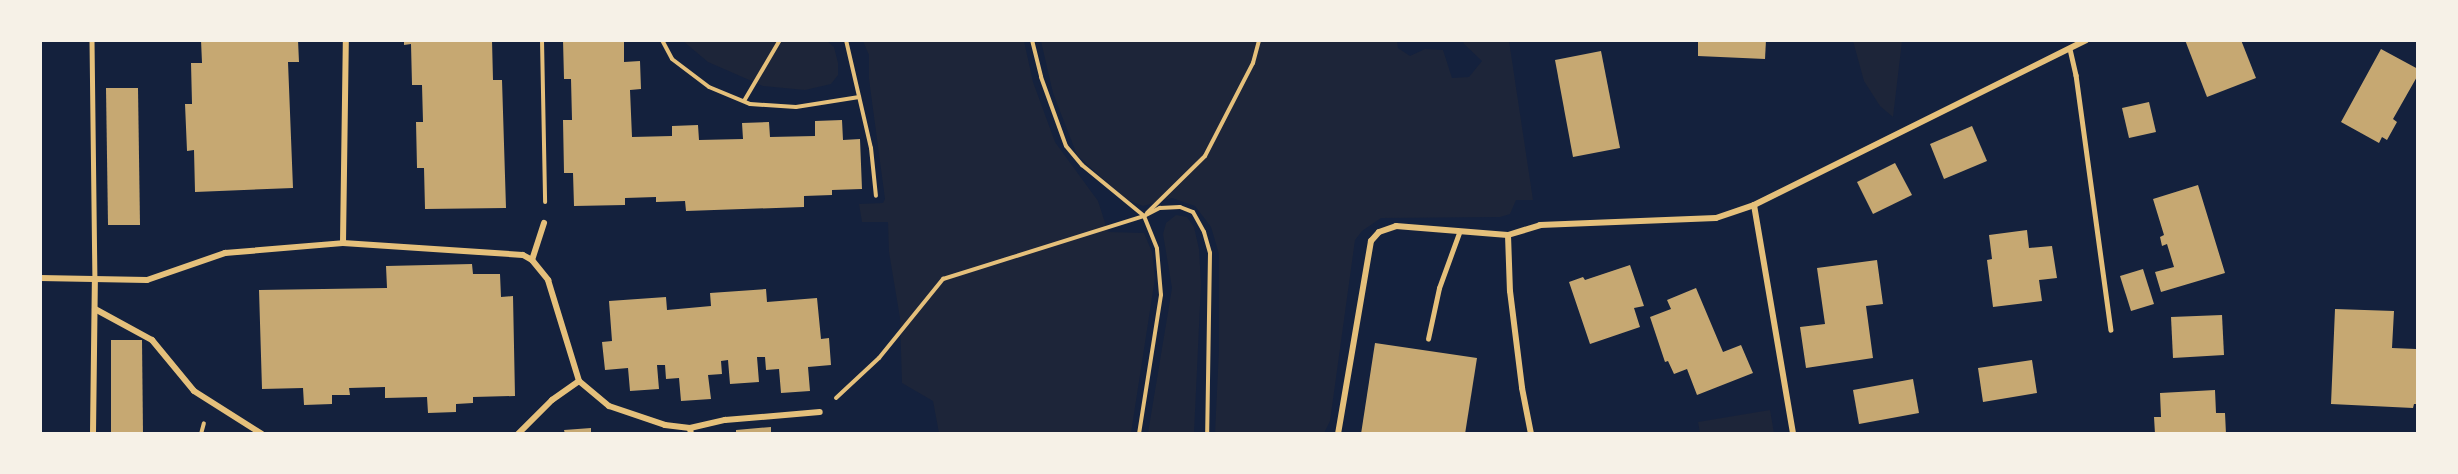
<!DOCTYPE html>
<style>
body{margin:0}
#map{position:relative;width:2458px;height:474px;overflow:hidden;background:#14213d;font-family:"Playfair Display",serif}
div>[style]{position:absolute}
.green>*{inset:0;background:#1d2539}
.building>*{inset:0;background:#c6a872}
.path>*{height:4px;margin:-2px;padding:0 2px;transform-origin:2px;border-radius:2px;background:#e5c07b}
.service>*{height:4.5px;margin:-2.25px;padding:0 2.25px;transform-origin:2.25px;border-radius:2.25px;background:#e5c07b}
.minor>*{height:6px;margin:-3px;padding:0 3px;transform-origin:3px;border-radius:3px;background:#e5c07b}
span{translate:-50% -50%;white-space:nowrap;text-align:center;line-height:1.15;-webkit-text-stroke:5px #f6f1e7;paint-order:stroke}
.frame{position:absolute;inset:0;border:42px solid #f6f1e7;pointer-events:none}
</style>
<div id="map">
<div class="green">
<i style="clip-path:polygon(683px 41px,827px 41px,834px 47px,838px 63px,838px 75px,831px 84px,805px 90px,763px 86px,708px 62px)"></i>
<i style="clip-path:polygon(863px 41px,1024px 41px,1033px 82px,1055px 142px,1098px 201px,1108px 232px,1144px 233px,1152px 252px,1155px 278px,1131px 433px,939px 433px,933px 401px,902px 383px,900px 318px,889px 252px,888px 222px,862px 222px,859px 204px,883px 203px,885px 199px,869px 79px,869px 55px)"></i>
<i style="clip-path:polygon(1041px 41px,1397px 41px,1398px 48px,1410px 56px,1425px 49px,1443px 50px,1452px 78px,1469px 77px,1482px 61px,1463px 43px,1465px 41px,1509px 41px,1533px 200px,1516px 200px,1510px 214px,1500px 217px,1381px 218px,1362px 231px,1355px 240px,1330px 421px,1324px 433px,1215px 433px,1219px 349px,1219px 254px,1211px 227px,1195px 206px,1172px 198px,1143px 206px,1125px 199px,1077px 155px,1053px 93px)"></i>
<i style="clip-path:polygon(1853px 41px,1902px 41px,1893px 117px,1880px 106px,1864px 81px)"></i>
<i style="clip-path:polygon(1176px 215px,1187px 217px,1194px 227px,1199px 249px,1201px 284px,1194px 433px,1148px 433px,1172px 288px,1163px 234px,1166px 223px)"></i>
<i style="clip-path:polygon(1770px 410px,1774px 433px,1700px 433px,1698px 422px)"></i>
</div>
<div class="building">
<i style="clip-path:polygon(201px 40px,298px 40px,299px 62px,288px 62px,293px 188px,195px 192px,194px 150px,187px 151px,185px 104px,192px 104px,191px 63px,202px 63px)"></i>
<i style="clip-path:polygon(404px 40px,492px 40px,493px 80px,502px 80px,506px 208px,425px 209px,424px 168px,417px 168px,416px 122px,423px 122px,422px 85px,412px 85px,411px 44px,404px 45px)"></i>
<i style="clip-path:polygon(563px 40px,624px 40px,624px 62px,640px 61px,641px 89px,630px 90px,632px 137px,672px 136px,672px 126px,698px 125px,699px 140px,743px 139px,742px 123px,769px 122px,770px 137px,815px 136px,815px 121px,842px 120px,843px 140px,860px 139px,862px 189px,832px 190px,832px 195px,804px 196px,804px 207px,686px 211px,685px 201px,656px 202px,656px 197px,625px 198px,625px 205px,574px 206px,573px 173px,564px 173px,563px 120px,572px 120px,571px 79px,564px 79px)"></i>
<i style="clip-path:polygon(1698px 40px,1766px 40px,1765px 59px,1698px 56px)"></i>
<i style="clip-path:polygon(2185px 40px,2241px 40px,2256px 78px,2207px 97px)"></i>
<i style="clip-path:polygon(2381px 49px,2418px 69px,2418px 75px,2393px 119px,2397px 122px,2387px 140px,2382px 137px,2379px 143px,2341px 122px)"></i>
<i style="clip-path:polygon(1601px 51px,1620px 148px,1573px 157px,1555px 60px)"></i>
<i style="clip-path:polygon(106px 88px,138px 88px,140px 225px,108px 225px)"></i>
<i style="clip-path:polygon(2149px 102px,2156px 132px,2129px 138px,2122px 108px)"></i>
<i style="clip-path:polygon(1972px 126px,1987px 161px,1944px 179px,1930px 144px)"></i>
<i style="clip-path:polygon(1895px 163px,1912px 195px,1873px 214px,1857px 182px)"></i>
<i style="clip-path:polygon(2198px 185px,2225px 273px,2161px 292px,2155px 272px,2174px 267px,2167px 244px,2162px 246px,2160px 237px,2164px 235px,2153px 199px)"></i>
<i style="clip-path:polygon(2027px 230px,2029px 248px,2052px 246px,2057px 278px,2039px 280px,2042px 301px,1993px 307px,1987px 260px,1992px 259px,1989px 235px)"></i>
<i style="clip-path:polygon(1877px 260px,1883px 304px,1866px 306px,1873px 358px,1806px 368px,1800px 327px,1825px 324px,1817px 268px)"></i>
<i style="clip-path:polygon(472px 264px,473px 274px,500px 274px,501px 297px,513px 296px,515px 396px,473px 397px,473px 403px,456px 404px,456px 412px,428px 413px,427px 397px,385px 398px,385px 387px,349px 388px,350px 395px,332px 395px,332px 404px,304px 405px,303px 388px,262px 389px,259px 290px,387px 288px,386px 266px)"></i>
<i style="clip-path:polygon(1630px 265px,1644px 306px,1634px 308px,1640px 327px,1590px 344px,1569px 282px,1583px 277px,1585px 280px)"></i>
<i style="clip-path:polygon(2143px 269px,2154px 304px,2131px 311px,2120px 276px)"></i>
<i style="clip-path:polygon(1696px 288px,1723px 352px,1741px 345px,1753px 373px,1697px 395px,1687px 369px,1674px 374px,1668px 361px,1665px 362px,1650px 317px,1671px 309px,1667px 300px)"></i>
<i style="clip-path:polygon(766px 289px,767px 302px,817px 298px,821px 339px,829px 338px,831px 365px,808px 367px,810px 391px,781px 393px,779px 369px,766px 370px,765px 357px,757px 357px,759px 382px,730px 384px,728px 360px,721px 361px,722px 374px,708px 375px,711px 399px,681px 401px,679px 378px,666px 379px,665px 365px,657px 365px,659px 389px,630px 391px,628px 368px,605px 370px,602px 342px,612px 341px,609px 301px,666px 297px,667px 310px,711px 306px,710px 293px)"></i>
<i style="clip-path:polygon(2335px 309px,2394px 311px,2392px 348px,2416px 349px,2418px 404px,2414px 404px,2413px 408px,2331px 404px)"></i>
<i style="clip-path:polygon(2222px 315px,2224px 355px,2173px 358px,2171px 317px)"></i>
<i style="clip-path:polygon(111px 340px,142px 340px,143px 434px,111px 434px)"></i>
<i style="clip-path:polygon(1375px 343px,1477px 358px,1465px 434px,1361px 434px)"></i>
<i style="clip-path:polygon(2032px 360px,2037px 393px,1983px 402px,1978px 368px)"></i>
<i style="clip-path:polygon(1913px 379px,1919px 413px,1859px 424px,1853px 390px)"></i>
<i style="clip-path:polygon(2215px 390px,2216px 413px,2225px 413px,2226px 434px,2155px 434px,2154px 417px,2161px 417px,2160px 393px)"></i>
<i style="clip-path:polygon(771px 427px,771px 434px,736px 434px,736px 430px)"></i>
<i style="clip-path:polygon(591px 428px,591px 434px,565px 434px,564px 430px)"></i>
</div>
<div class="path">
<i style="left:542px;top:40px;width:162px;rotate:88.9deg"></i>
<i style="left:662px;top:40px;width:21px;rotate:62deg"></i>
<i style="left:672px;top:59px;width:46px;rotate:37.1deg"></i>
<i style="left:709px;top:87px;width:44px;rotate:22.5deg"></i>
<i style="left:750px;top:104px;width:46px;rotate:3.7deg"></i>
<i style="left:796px;top:107px;width:64px;rotate:-9deg"></i>
<i style="left:846px;top:40px;width:111px;rotate:77deg"></i>
<i style="left:871px;top:148px;width:48px;rotate:84.1deg"></i>
<i style="left:1032px;top:40px;width:38px;rotate:76deg"></i>
<i style="left:1041px;top:77px;width:73px;rotate:70.1deg"></i>
<i style="left:1066px;top:146px;width:25px;rotate:50deg"></i>
<i style="left:1082px;top:165px;width:80px;rotate:39.4deg"></i>
<i style="left:1144px;top:216px;width:35px;rotate:68deg"></i>
<i style="left:1157px;top:249px;width:46px;rotate:85deg"></i>
<i style="left:1161px;top:295px;width:141px;rotate:99deg"></i>
<i style="left:744px;top:101px;width:71px;rotate:-59.5deg"></i>
<i style="left:1147px;top:213px;width:81px;rotate:-44.5deg"></i>
<i style="left:1205px;top:156px;width:105px;rotate:-62.7deg"></i>
<i style="left:1253px;top:63px;width:24px;rotate:-75deg"></i>
<i style="left:836px;top:398px;width:59px;rotate:-42.9deg"></i>
<i style="left:879px;top:358px;width:102px;rotate:-51deg"></i>
<i style="left:943px;top:279px;width:211px;rotate:-17.4deg"></i>
<i style="left:1144px;top:216px;width:18px;rotate:-27deg"></i>
<i style="left:1160px;top:208px;width:20px;rotate:-3deg"></i>
<i style="left:1180px;top:207px;width:14px;rotate:21deg"></i>
<i style="left:1193px;top:212px;width:23px;rotate:61deg"></i>
<i style="left:1204px;top:232px;width:22px;rotate:74deg"></i>
<i style="left:1210px;top:253px;width:181px;rotate:90.9deg"></i>
<i style="left:201px;top:434px;width:11px;rotate:-75deg"></i>
</div>
<div class="service">
<i style="left:92px;top:40px;width:240px;rotate:89.3deg"></i>
<i style="left:2070px;top:49px;width:27px;rotate:77deg"></i>
<i style="left:2076px;top:75px;width:257px;rotate:82.2deg"></i>
<i style="left:1428px;top:339px;width:52px;rotate:-77.8deg"></i>
<i style="left:1439px;top:288px;width:59px;rotate:-70deg"></i>
</div>
<div class="minor">
<i style="left:1754px;top:205px;width:232px;rotate:80.3deg"></i>
<i style="left:1508px;top:235px;width:56px;rotate:88deg"></i>
<i style="left:1510px;top:291px;width:98px;rotate:82.9deg"></i>
<i style="left:1522px;top:388px;width:47px;rotate:78.9deg"></i>
<i style="left:343px;top:243px;width:203px;rotate:-89.2deg"></i>
<i style="left:532px;top:260px;width:39px;rotate:-72deg"></i>
<i style="left:40px;top:278px;width:107px;rotate:1.1deg"></i>
<i style="left:147px;top:280px;width:83px;rotate:-19.1deg"></i>
<i style="left:225px;top:253px;width:118px;rotate:-4.8deg"></i>
<i style="left:343px;top:243px;width:180px;rotate:3.8deg"></i>
<i style="left:523px;top:255px;width:10px;rotate:29deg"></i>
<i style="left:532px;top:260px;width:26px;rotate:51deg"></i>
<i style="left:548px;top:280px;width:106px;rotate:72.9deg"></i>
<i style="left:579px;top:381px;width:33px;rotate:145deg"></i>
<i style="left:552px;top:400px;width:48px;rotate:135deg"></i>
<i style="left:95px;top:309px;width:65px;rotate:28.5deg"></i>
<i style="left:152px;top:340px;width:66px;rotate:50.5deg"></i>
<i style="left:194px;top:391px;width:80px;rotate:32.3deg"></i>
<i style="left:579px;top:381px;width:39px;rotate:40deg"></i>
<i style="left:609px;top:406px;width:59px;rotate:18.7deg"></i>
<i style="left:665px;top:425px;width:25px;rotate:7deg"></i>
<i style="left:690px;top:428px;width:6px;rotate:81deg"></i>
<i style="left:690px;top:428px;width:36px;rotate:-13deg"></i>
<i style="left:725px;top:420px;width:95px;rotate:-4.8deg"></i>
<i style="left:93px;top:434px;width:154px;rotate:-89.3deg"></i>
<i style="left:1338px;top:434px;width:196px;rotate:-80.3deg"></i>
<i style="left:1371px;top:241px;width:12px;rotate:-48deg"></i>
<i style="left:1379px;top:232px;width:18px;rotate:-19deg"></i>
<i style="left:1396px;top:226px;width:112px;rotate:4.6deg"></i>
<i style="left:1508px;top:235px;width:34px;rotate:-17deg"></i>
<i style="left:1540px;top:225px;width:176px;rotate:-2.3deg"></i>
<i style="left:1716px;top:218px;width:40px;rotate:-18.9deg"></i>
<i style="left:1754px;top:205px;width:371px;rotate:-26.4deg"></i>
</div>
<div class="frame"></div>
</div>
